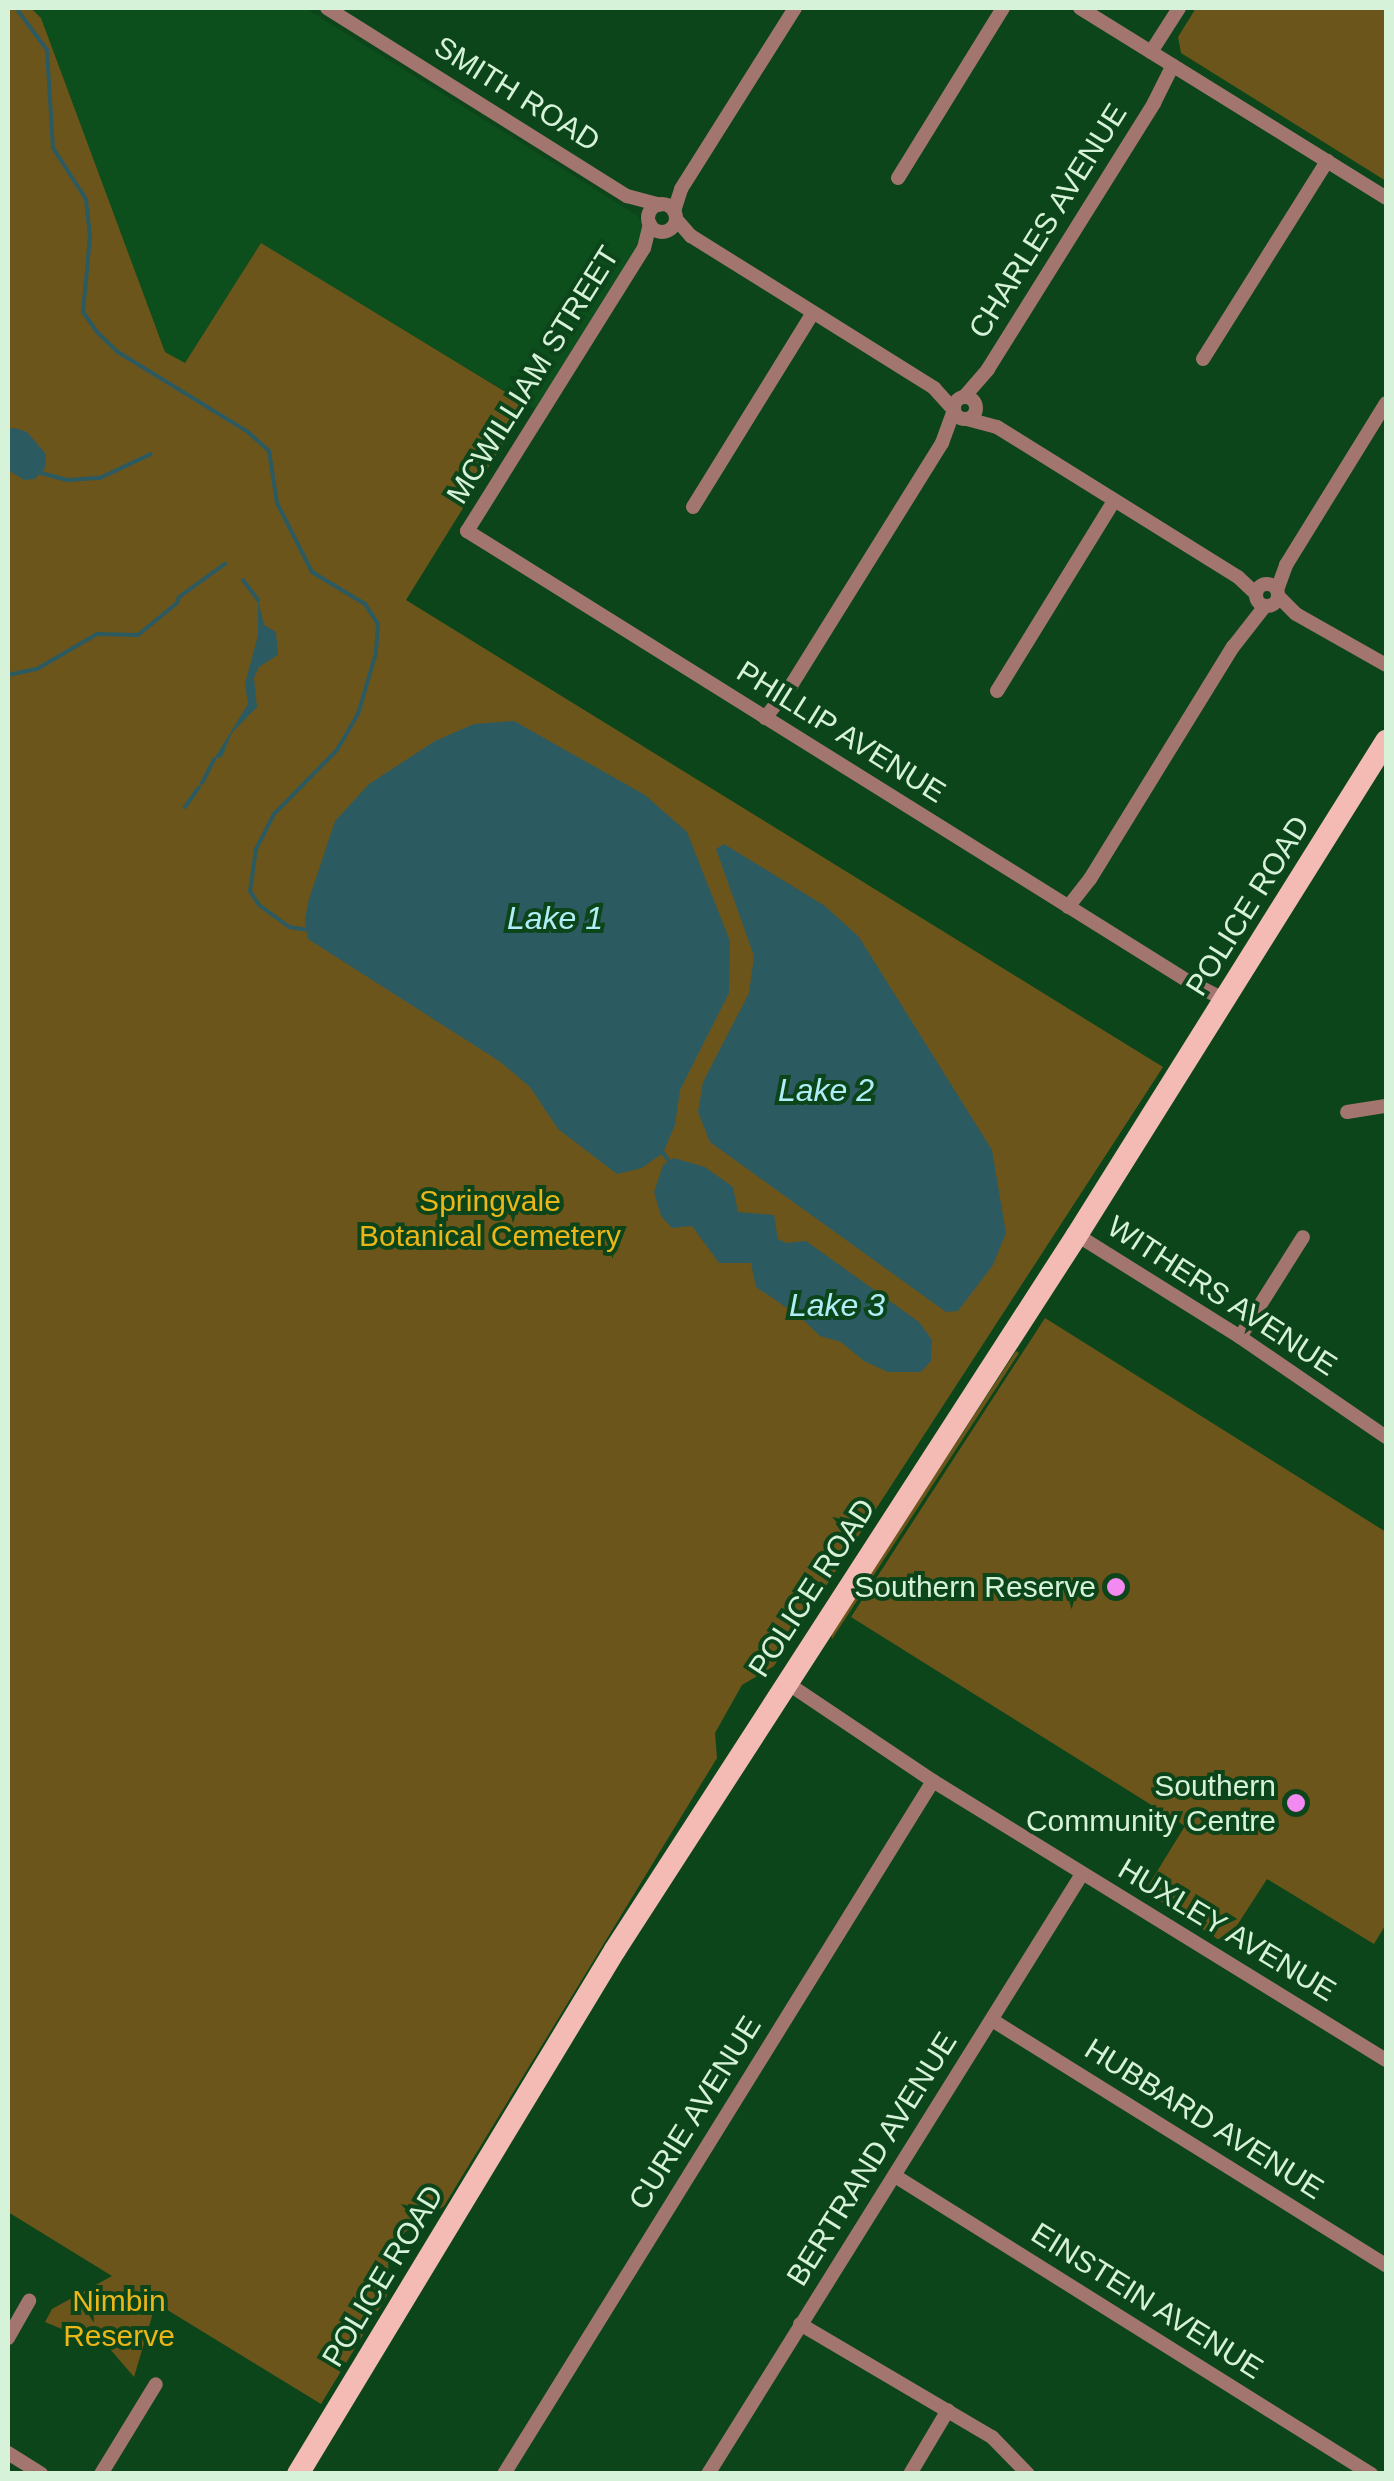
<!DOCTYPE html>
<style>
body{margin:0}
#map{position:relative;width:1394px;height:2481px;overflow:hidden;background:#0c451a;font-family:Helvetica,sans-serif}
div>[style]{position:absolute}
.built>*{inset:0;background:#0d4e1d}
.green>*{inset:0;background:#6c551b}
.water>*{inset:0;background:#2c5a61}
.stream>*{height:4px;margin:-2px;padding:0 2px;transform-origin:2px;border-radius:2px;background:#2c5a61}
.minor>*{height:14px;margin:-7px;padding:0 7px;transform-origin:7px;border-radius:7px;background:#a3756f}
.minor>.ring{margin:-7px;padding:0;box-sizing:content-box;background:none;border:14px solid #a3756f;border-radius:50%}
.primary>*{height:22px;margin:-11px;padding:0 11px;transform-origin:11px;border-radius:11px;background:#f3bbb4}
.dots>*{width:28px;height:28px;translate:-50% -50%;box-sizing:border-box;border:5px solid #0c451a;border-radius:50%}
span{translate:-50% -50%;white-space:nowrap;text-align:center;line-height:1.15;-webkit-text-stroke:8px #0c451a;paint-order:stroke}
.street-label{font-size:30px;color:#d6f2d8}
.park-label{font-size:30px;color:#eab619}
.poi-label{font-size:30px;color:#d6f2d8}
.right{translate:-100% -50%;text-align:right}
.water-label{font-size:32px;color:#afeef7;font-style:italic}
.frame{position:absolute;inset:0;border:10px solid #d6f2d8;pointer-events:none}
</style>
<div id="map">
<div class="built">
<i style="clip-path:polygon(31px 8px,305px 8px,638px 216px,643px 225px,640px 241px,535px 409px,261px 244px,185px 364px,165px 352px,41px 18px)"></i>
</div>
<div class="green">
<i style="clip-path:polygon(8px 8px,31px 8px,41px 18px,165px 352px,185px 363px,261px 243px,527px 405px,406px 600px,1163px 1067px,774px 1666px,742px 1685px,715px 1733px,717px 1758px,444px 2206px,405px 2232px,388px 2263px,390px 2291px,321px 2404px,156px 2303px,134px 2377px,110px 2349px,45px 2322px,52px 2309px,112px 2276px,8px 2212px)"></i>
<i style="clip-path:polygon(1196px 8px,1386px 8px,1386px 181px,1181px 53px,1178px 37px)"></i>
<i style="clip-path:polygon(1045px 1318px,1386px 1532px,1386px 1924px,1374px 1944px,1267px 1879px,1225px 1944px,1145px 1891px,1185px 1826px,851px 1617px)"></i>
<i style="clip-path:polygon(1016px 1351px,1019px 1353px,832px 1639px,831px 1634px)"></i>
</div>
<div class="water">
<i style="clip-path:polygon(15px 428px,27px 432px,46px 454px,45px 468px,35px 479px,24px 480px,8px 470px,8px 429px)"></i>
<i style="clip-path:polygon(258px 600px,264px 625px,276px 632px,278px 655px,259px 667px,254px 678px,257px 707px,232px 733px,222px 757px,214px 759px,248px 704px,245px 684px,258px 635px)"></i>
<i style="clip-path:polygon(514px 721px,645px 795px,687px 832px,730px 941px,729px 993px,680px 1090px,675px 1125px,663px 1153px,642px 1168px,617px 1174px,558px 1129px,530px 1087px,499px 1061px,308px 939px,305px 919px,309px 899px,335px 821px,369px 784px,435px 741px,474px 724px)"></i>
<i style="clip-path:polygon(724px 844px,825px 906px,859px 937px,992px 1150px,1006px 1233px,993px 1265px,958px 1311px,946px 1312px,710px 1142px,698px 1112px,703px 1082px,749px 993px,754px 956px,716px 849px)"></i>
<i style="clip-path:polygon(674px 1158px,705px 1167px,733px 1187px,738px 1212px,774px 1215px,778px 1239px,786px 1243px,806px 1241px,919px 1322px,932px 1340px,931px 1361px,921px 1372px,888px 1372px,864px 1361px,841px 1342px,820px 1336px,799px 1316px,756px 1287px,751px 1263px,719px 1263px,692px 1226px,672px 1228px,661px 1216px,654px 1192px,663px 1165px)"></i>
</div>
<div class="stream">
<i style="left:16px;top:8px;width:52px;rotate:53.6deg"></i>
<i style="left:47px;top:50px;width:98px;rotate:86.5deg"></i>
<i style="left:53px;top:148px;width:61px;rotate:57.1deg"></i>
<i style="left:86px;top:199px;width:38px;rotate:84deg"></i>
<i style="left:90px;top:237px;width:75px;rotate:95.3deg"></i>
<i style="left:83px;top:312px;width:24px;rotate:55deg"></i>
<i style="left:97px;top:332px;width:29px;rotate:44deg"></i>
<i style="left:118px;top:352px;width:153px;rotate:31.6deg"></i>
<i style="left:248px;top:432px;width:28px;rotate:42deg"></i>
<i style="left:269px;top:451px;width:53px;rotate:81.3deg"></i>
<i style="left:277px;top:503px;width:77px;rotate:63.1deg"></i>
<i style="left:312px;top:572px;width:62px;rotate:31.1deg"></i>
<i style="left:365px;top:604px;width:24px;rotate:57deg"></i>
<i style="left:378px;top:624px;width:29px;rotate:94deg"></i>
<i style="left:376px;top:653px;width:64px;rotate:106.4deg"></i>
<i style="left:358px;top:714px;width:42px;rotate:120.3deg"></i>
<i style="left:337px;top:750px;width:90px;rotate:134.5deg"></i>
<i style="left:274px;top:814px;width:39px;rotate:117deg"></i>
<i style="left:256px;top:849px;width:42px;rotate:98.1deg"></i>
<i style="left:250px;top:891px;width:17px;rotate:57deg"></i>
<i style="left:259px;top:905px;width:37px;rotate:36deg"></i>
<i style="left:289px;top:927px;width:18px;rotate:9deg"></i>
<i style="left:41px;top:473px;width:28px;rotate:15deg"></i>
<i style="left:68px;top:480px;width:32px;rotate:-4deg"></i>
<i style="left:100px;top:478px;width:56px;rotate:-25.2deg"></i>
<i style="left:243px;top:580px;width:25px;rotate:53deg"></i>
<i style="left:8px;top:675px;width:30px;rotate:-12deg"></i>
<i style="left:37px;top:669px;width:69px;rotate:-30.3deg"></i>
<i style="left:97px;top:634px;width:41px;rotate:1.4deg"></i>
<i style="left:138px;top:635px;width:50px;rotate:-39.4deg"></i>
<i style="left:177px;top:603px;width:6px;rotate:-72deg"></i>
<i style="left:179px;top:597px;width:57px;rotate:-35.7deg"></i>
<i style="left:202px;top:783px;width:27px;rotate:-63deg"></i>
<i style="left:185px;top:807px;width:24px;rotate:-55deg"></i>
<i style="left:663px;top:1153px;width:10px;rotate:53deg"></i>
</div>
<div class="minor">
<i style="left:327px;top:8px;width:354px;rotate:32.1deg"></i>
<i style="left:627px;top:196px;width:34px;rotate:15deg"></i>
<i style="left:1080px;top:8px;width:360px;rotate:31.8deg"></i>
<i style="left:1151px;top:52px;width:52px;rotate:-57.5deg"></i>
<i style="left:898px;top:178px;width:200px;rotate:-58.3deg"></i>
<i class="ring" style="left:648px;top:204px;width:14px;height:14px"></i>
<i style="left:674px;top:211px;width:23px;rotate:-72deg"></i>
<i style="left:681px;top:189px;width:214px;rotate:-57.8deg"></i>
<i style="left:676px;top:219px;width:23px;rotate:49deg"></i>
<i style="left:691px;top:236px;width:287px;rotate:32deg"></i>
<i style="left:934px;top:388px;width:30px;rotate:48deg"></i>
<i style="left:650px;top:224px;width:25px;rotate:104deg"></i>
<i style="left:644px;top:248px;width:334px;rotate:122deg"></i>
<i style="left:467px;top:531px;width:848px;rotate:31.98deg"></i>
<i style="left:1186px;top:980px;width:44px;rotate:27.1deg"></i>
<i style="left:1203px;top:359px;width:234px;rotate:-57.9deg"></i>
<i style="left:964px;top:397px;width:37px;rotate:-49deg"></i>
<i style="left:988px;top:369px;width:314px;rotate:-58deg"></i>
<i style="left:1154px;top:103px;width:42px;rotate:-63.4deg"></i>
<i class="ring" style="left:954px;top:397px;width:8px;height:8px"></i>
<i style="left:967px;top:419px;width:31px;rotate:15deg"></i>
<i style="left:997px;top:427px;width:284px;rotate:31.9deg"></i>
<i style="left:1238px;top:577px;width:25px;rotate:43deg"></i>
<i style="left:693px;top:507px;width:228px;rotate:-58.3deg"></i>
<i class="ring" style="left:1256px;top:584px;width:8px;height:8px"></i>
<i style="left:1277px;top:590px;width:27px;rotate:-70deg"></i>
<i style="left:1286px;top:565px;width:190px;rotate:-58.3deg"></i>
<i style="left:1278px;top:596px;width:25px;rotate:45deg"></i>
<i style="left:1296px;top:614px;width:103px;rotate:29.5deg"></i>
<i style="left:997px;top:691px;width:223px;rotate:-58.4deg"></i>
<i style="left:765px;top:718px;width:43px;rotate:-51.5deg"></i>
<i style="left:792px;top:684px;width:284px;rotate:-58.1deg"></i>
<i style="left:942px;top:443px;width:35px;rotate:-70deg"></i>
<i style="left:1068px;top:907px;width:36px;rotate:-52deg"></i>
<i style="left:1090px;top:879px;width:273px;rotate:-58.4deg"></i>
<i style="left:1233px;top:647px;width:52px;rotate:-52deg"></i>
<i style="left:1347px;top:1112px;width:39px;rotate:-9deg"></i>
<i style="left:1077px;top:1235px;width:192px;rotate:32deg"></i>
<i style="left:1240px;top:1337px;width:177px;rotate:34.4deg"></i>
<i style="left:1240px;top:1337px;width:118px;rotate:-57.8deg"></i>
<i style="left:787px;top:1683px;width:176px;rotate:33.9deg"></i>
<i style="left:933px;top:1781px;width:532px;rotate:31.63deg"></i>
<i style="left:992px;top:2020px;width:464px;rotate:31.9deg"></i>
<i style="left:895px;top:2176px;width:562px;rotate:32.05deg"></i>
<i style="left:800px;top:2324px;width:223px;rotate:30.5deg"></i>
<i style="left:992px;top:2437px;width:52px;rotate:45.8deg"></i>
<i style="left:8px;top:2338px;width:43px;rotate:-60.4deg"></i>
<i style="left:8px;top:2453px;width:39px;rotate:32deg"></i>
<i style="left:101px;top:2474px;width:105px;rotate:-58.6deg"></i>
<i style="left:504px;top:2474px;width:815px;rotate:-58.24deg"></i>
<i style="left:708px;top:2474px;width:707px;rotate:-58.06deg"></i>
<i style="left:910px;top:2474px;width:74px;rotate:-59.3deg"></i>
</div>
<div class="primary">
<i style="left:298px;top:2474px;width:612px;rotate:-58.83deg"></i>
<i style="left:615px;top:1950px;width:851px;rotate:-57.13deg"></i>
<i style="left:1077px;top:1235px;width:583px;rotate:-57.97deg"></i>
</div>
<div class="dots">
<i style="left:1116px;top:1587px;background:#f28af2"></i>
<i style="left:1296px;top:1803px;background:#f28af2"></i>
</div>
<div class="street-label">
<span style="left:517px;top:94px;rotate:32deg">SMITH ROAD</span>
<span style="left:1048px;top:221px;rotate:-58deg">CHARLES AVENUE</span>
<span style="left:533px;top:375px;rotate:-58deg">MCWILLIAM STREET</span>
<span style="left:841px;top:732px;rotate:32deg">PHILLIP AVENUE</span>
<span style="left:1248px;top:906px;rotate:-58deg">POLICE ROAD</span>
<span style="left:1222px;top:1296px;rotate:33deg">WITHERS AVENUE</span>
<span style="left:812px;top:1588px;rotate:-57deg">POLICE ROAD</span>
<span style="left:1227px;top:1930px;rotate:31deg">HUXLEY AVENUE</span>
<span style="left:695px;top:2113px;rotate:-58deg">CURIE AVENUE</span>
<span style="left:1204px;top:2119px;rotate:32deg">HUBBARD AVENUE</span>
<span style="left:872px;top:2159px;rotate:-58deg">BERTRAND AVENUE</span>
<span style="left:383px;top:2276px;rotate:-59deg">POLICE ROAD</span>
<span style="left:1147px;top:2301px;rotate:32deg">EINSTEIN AVENUE</span>
</div>
<div class="park-label">
<span style="left:490px;top:1218px">Springvale<br>Botanical Cemetery</span>
<span style="left:119px;top:2318px">Nimbin<br>Reserve</span>
</div>
<div class="poi-label">
<span class="right" style="left:1096px;top:1587px">Southern Reserve</span>
<span class="right" style="left:1276px;top:1803px">Southern<br>Community Centre</span>
</div>
<div class="water-label">
<span style="left:555px;top:918px">Lake 1</span>
<span style="left:826px;top:1090px">Lake 2</span>
<span style="left:837px;top:1305px">Lake 3</span>
</div>
<div class="frame"></div>
</div>
